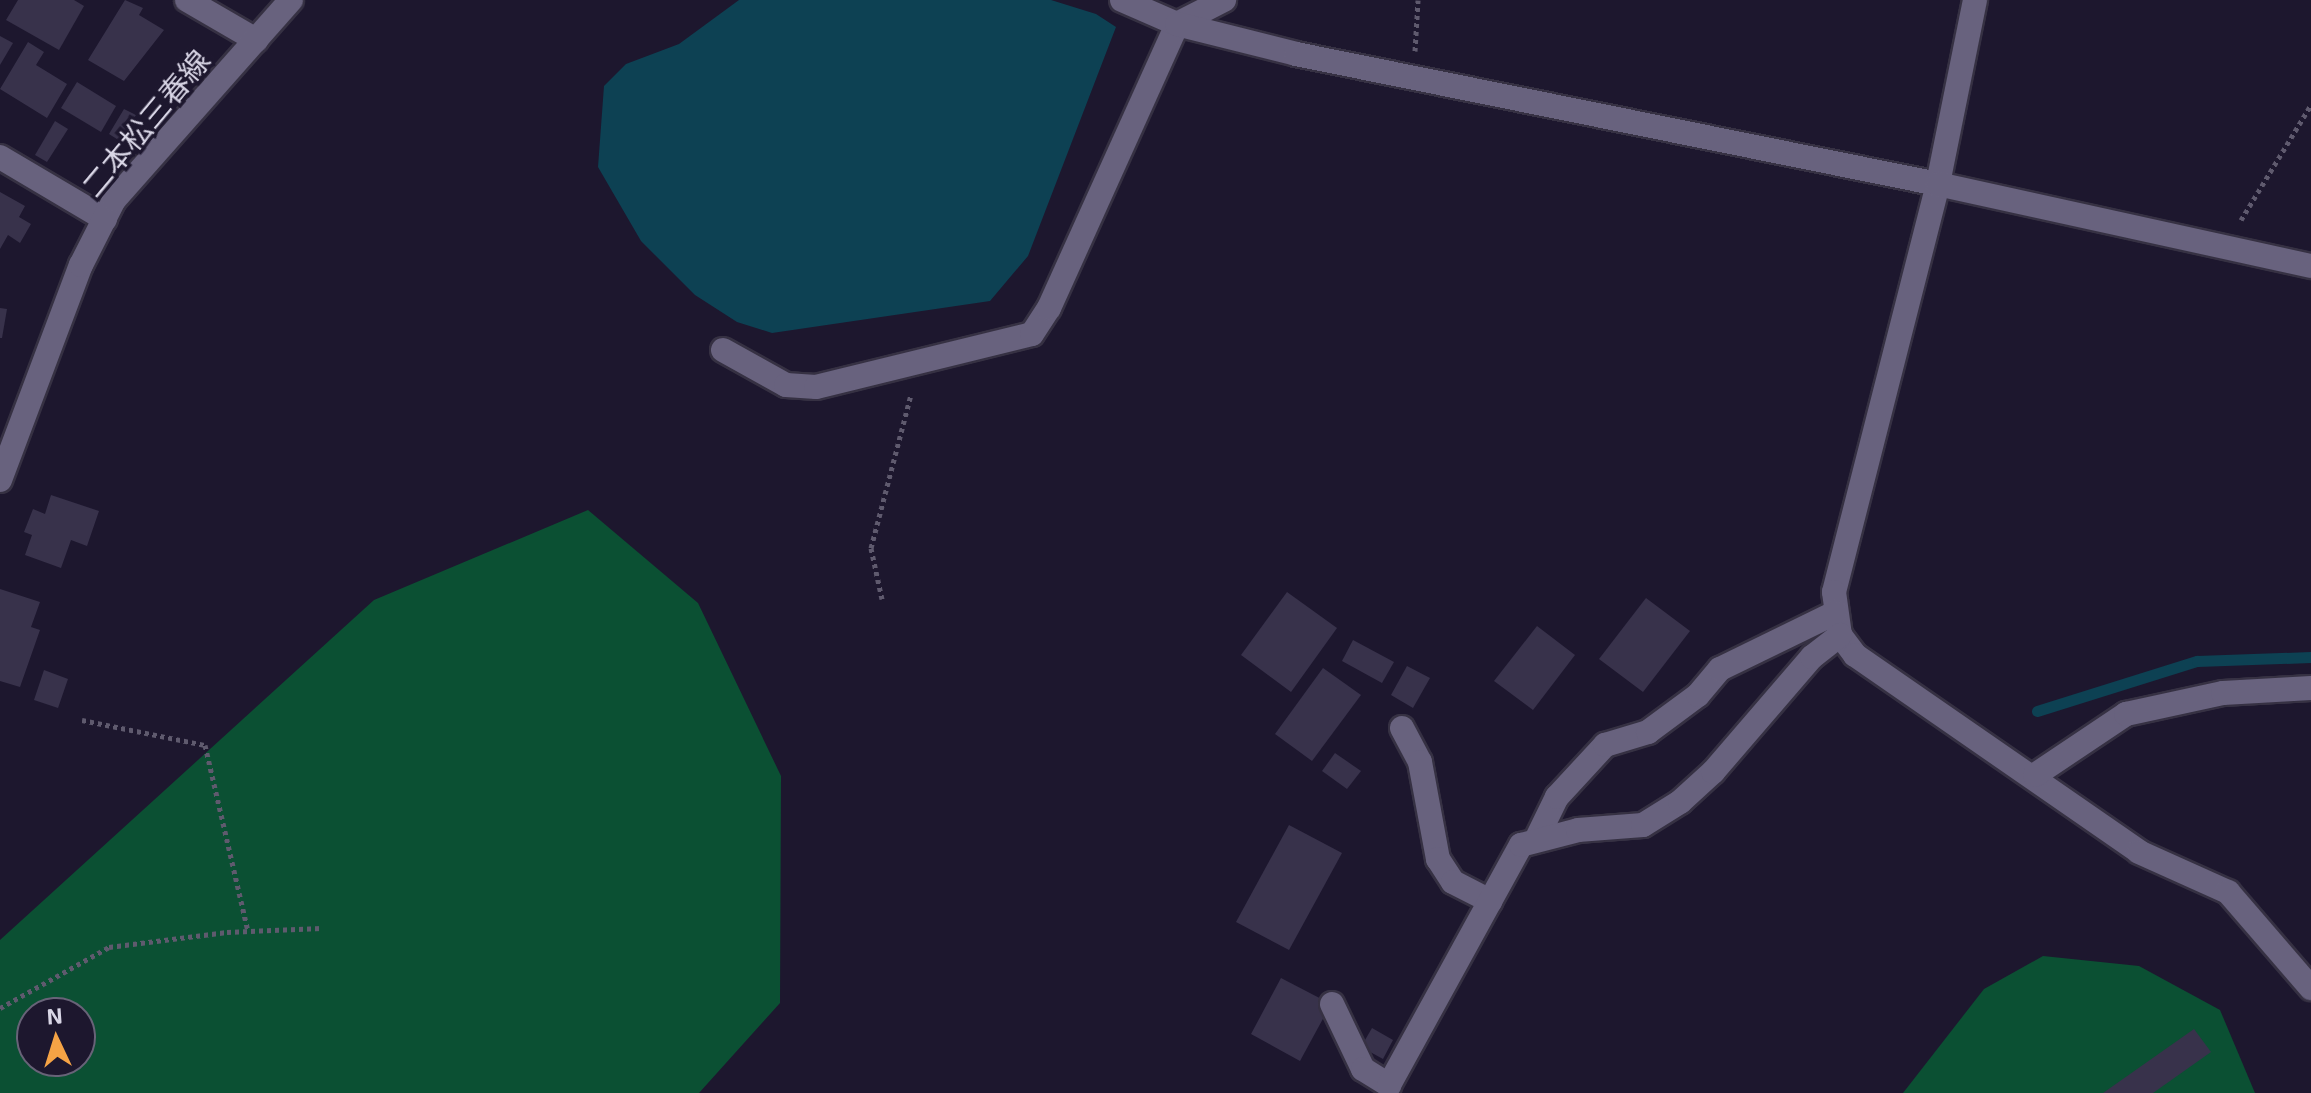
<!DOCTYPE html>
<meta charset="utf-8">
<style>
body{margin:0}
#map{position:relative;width:2311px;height:1093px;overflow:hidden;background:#1d172e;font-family:"Exo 2","Noto Sans JP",sans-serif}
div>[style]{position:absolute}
.forest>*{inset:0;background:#0b5033}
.water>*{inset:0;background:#0d4153}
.stream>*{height:11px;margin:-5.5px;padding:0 5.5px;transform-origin:5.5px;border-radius:5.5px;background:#0d4153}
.building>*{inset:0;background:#38324b}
.path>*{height:5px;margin-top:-2.5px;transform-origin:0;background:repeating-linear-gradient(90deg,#5f5a6e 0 4px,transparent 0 8px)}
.roads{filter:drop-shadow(2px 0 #363143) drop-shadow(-2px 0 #363143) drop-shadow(0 2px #363143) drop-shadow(0 -2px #363143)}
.street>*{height:24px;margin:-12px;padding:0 12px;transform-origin:12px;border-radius:12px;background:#68627e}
.secondary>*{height:24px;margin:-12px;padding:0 12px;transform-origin:12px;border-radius:12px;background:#68627e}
span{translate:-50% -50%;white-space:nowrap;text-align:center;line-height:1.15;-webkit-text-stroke:7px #1d172e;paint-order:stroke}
.street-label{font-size:30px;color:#d9d6e6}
.north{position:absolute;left:16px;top:997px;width:80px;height:80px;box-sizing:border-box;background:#1d172e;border:2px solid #686378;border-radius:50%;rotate:356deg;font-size:22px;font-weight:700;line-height:32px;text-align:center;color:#d9d6e6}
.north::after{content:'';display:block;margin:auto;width:28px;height:36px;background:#f5a345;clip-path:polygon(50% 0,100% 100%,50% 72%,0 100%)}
</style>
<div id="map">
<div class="forest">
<i style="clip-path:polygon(evenodd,588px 510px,698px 603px,781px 776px,780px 1003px,699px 1093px,0 1093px,0 940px,374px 600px,588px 510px,80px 1013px,80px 1061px,32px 1061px,32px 1013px,80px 1013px)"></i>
<i style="clip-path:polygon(2043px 956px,2139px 966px,2220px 1010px,2255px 1093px,1903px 1093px,1984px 989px)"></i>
</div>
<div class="water">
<i style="clip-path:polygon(739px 0,1051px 0,1096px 14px,1116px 27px,1028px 256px,990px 301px,772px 333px,737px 322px,695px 295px,641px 241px,598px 167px,604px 86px,626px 64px,679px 44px)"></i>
</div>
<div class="stream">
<i style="left:2037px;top:711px;width:168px;rotate:-17.4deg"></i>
<i style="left:2197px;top:661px;width:114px;rotate:-2deg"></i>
</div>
<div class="building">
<i style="clip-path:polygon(18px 0,74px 0,84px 6px,59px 50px,6px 20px)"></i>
<i style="clip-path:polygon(125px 0,143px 8px,139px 15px,164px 30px,124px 81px,88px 60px)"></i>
<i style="clip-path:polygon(0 36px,13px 43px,0 65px)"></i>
<i style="clip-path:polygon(28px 42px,44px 52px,36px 65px,67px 84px,47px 118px,0 89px)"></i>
<i style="clip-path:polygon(77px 82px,116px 106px,101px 132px,61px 108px)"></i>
<i style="clip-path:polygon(124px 109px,136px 115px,120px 141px,109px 134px)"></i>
<i style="clip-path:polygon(55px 121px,68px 129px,47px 162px,35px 155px)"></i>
<i style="clip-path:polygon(0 192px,25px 206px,19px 217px,31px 224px,20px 243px,8px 235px,0 249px)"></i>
<i style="clip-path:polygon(0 308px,7px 309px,2px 338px,0 338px)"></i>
<i style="clip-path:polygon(51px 495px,99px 511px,87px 546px,71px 540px,61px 568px,25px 555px,32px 535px,24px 532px,33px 509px,45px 514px)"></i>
<i style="clip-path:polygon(0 589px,40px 602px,31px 627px,40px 630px,20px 687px,0 681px)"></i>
<i style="clip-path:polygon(1287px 592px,1337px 628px,1291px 692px,1241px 655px)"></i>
<i style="clip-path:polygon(1646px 598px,1690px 631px,1643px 692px,1599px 659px)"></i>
<i style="clip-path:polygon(1537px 626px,1575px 655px,1533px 710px,1494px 681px)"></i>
<i style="clip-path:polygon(1353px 640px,1394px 662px,1382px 683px,1342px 661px)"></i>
<i style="clip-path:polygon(1407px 666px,1430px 678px,1413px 708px,1391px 695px)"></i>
<i style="clip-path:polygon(1323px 668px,1361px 695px,1312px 761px,1275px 734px)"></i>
<i style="clip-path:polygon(44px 670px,68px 679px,58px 708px,34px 700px)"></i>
<i style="clip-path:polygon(1335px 753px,1361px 771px,1347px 789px,1322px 771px)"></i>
<i style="clip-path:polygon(1289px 825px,1342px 853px,1289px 950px,1236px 922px)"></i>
<i style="clip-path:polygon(1281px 978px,1331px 1004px,1300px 1061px,1251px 1034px)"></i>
<i style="clip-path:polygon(1372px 1028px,1393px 1040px,1383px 1059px,1361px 1047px)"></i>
<i style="clip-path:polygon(2194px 1029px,2211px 1052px,2153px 1093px,2103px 1093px)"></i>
</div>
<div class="path">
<i style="left:1415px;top:51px;width:51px;rotate:-86.6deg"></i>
<i style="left:2241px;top:220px;width:135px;rotate:-58.7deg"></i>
<i style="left:882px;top:599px;width:52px;rotate:-102.2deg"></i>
<i style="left:871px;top:548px;width:159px;rotate:-75.4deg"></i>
<i style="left:82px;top:720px;width:126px;rotate:11.5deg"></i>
<i style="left:205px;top:745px;width:191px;rotate:77deg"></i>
<i style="left:0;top:1008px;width:125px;rotate:-29.2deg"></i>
<i style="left:109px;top:947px;width:119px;rotate:-7.2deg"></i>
<i style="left:227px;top:932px;width:95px;rotate:-2.4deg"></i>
</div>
<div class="roads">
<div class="street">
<i style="left:187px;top:0;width:80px;rotate:30.1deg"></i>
<i style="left:1975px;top:0;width:188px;rotate:101.4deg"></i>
<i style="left:1938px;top:184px;width:421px;rotate:104.3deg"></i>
<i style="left:1834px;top:592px;width:43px;rotate:82.1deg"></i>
<i style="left:1840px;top:635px;width:25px;rotate:53deg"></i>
<i style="left:1855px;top:655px;width:346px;rotate:34.7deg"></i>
<i style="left:2139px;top:852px;width:98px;rotate:24.2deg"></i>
<i style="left:2228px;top:892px;width:127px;rotate:49.2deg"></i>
<i style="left:0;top:157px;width:122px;rotate:30.6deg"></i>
<i style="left:723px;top:350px;width:72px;rotate:29.1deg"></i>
<i style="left:786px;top:385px;width:30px;rotate:4deg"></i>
<i style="left:816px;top:387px;width:222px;rotate:-13.8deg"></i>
<i style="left:1032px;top:334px;width:31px;rotate:-57deg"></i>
<i style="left:1049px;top:308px;width:312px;rotate:-65.7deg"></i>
<i style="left:1177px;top:24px;width:53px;rotate:-27.1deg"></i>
<i style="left:1402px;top:728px;width:38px;rotate:62deg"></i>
<i style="left:1420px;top:762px;width:99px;rotate:79.5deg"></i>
<i style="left:1438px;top:859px;width:27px;rotate:57deg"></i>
<i style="left:1453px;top:882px;width:42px;rotate:27.2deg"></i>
<i style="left:2035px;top:775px;width:110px;rotate:-33.8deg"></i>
<i style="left:2126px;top:714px;width:99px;rotate:-12.2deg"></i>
<i style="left:2223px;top:693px;width:88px;rotate:-3.3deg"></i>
<i style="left:1536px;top:840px;width:48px;rotate:-64deg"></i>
<i style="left:1557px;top:797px;width:71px;rotate:-47.3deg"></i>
<i style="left:1605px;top:745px;width:45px;rotate:-16.8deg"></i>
<i style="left:1648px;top:732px;width:62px;rotate:-36.5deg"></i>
<i style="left:1698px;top:695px;width:34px;rotate:-50deg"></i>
<i style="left:1720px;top:669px;width:128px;rotate:-26deg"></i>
<i style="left:1332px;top:1004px;width:72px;rotate:64.5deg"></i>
<i style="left:1363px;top:1069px;width:31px;rotate:32deg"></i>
<i style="left:1389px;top:1085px;width:274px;rotate:-61.2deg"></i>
<i style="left:1521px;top:845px;width:59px;rotate:-14.7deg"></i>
<i style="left:1578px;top:830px;width:65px;rotate:-4.4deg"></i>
<i style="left:1643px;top:825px;width:44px;rotate:-31.9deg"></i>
<i style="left:1680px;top:802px;width:45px;rotate:-42.3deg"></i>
<i style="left:1713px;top:772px;width:152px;rotate:-49.3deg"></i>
<i style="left:1812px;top:657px;width:36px;rotate:-38deg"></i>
</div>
<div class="secondary">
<i style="left:1122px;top:0;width:60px;rotate:23.6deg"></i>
<i style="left:1177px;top:24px;width:123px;rotate:14.1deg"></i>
<i style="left:1296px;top:54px;width:655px;rotate:11.45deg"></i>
<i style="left:1938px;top:184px;width:382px;rotate:12.4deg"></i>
<i style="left:0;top:480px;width:230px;rotate:-69.4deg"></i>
<i style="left:81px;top:265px;width:73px;rotate:-63.1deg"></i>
<i style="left:114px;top:200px;width:267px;rotate:-48.5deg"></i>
</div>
</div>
<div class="street-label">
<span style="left:145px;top:123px;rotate:-50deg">二本松三春線</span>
</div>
<div class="north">N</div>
</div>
